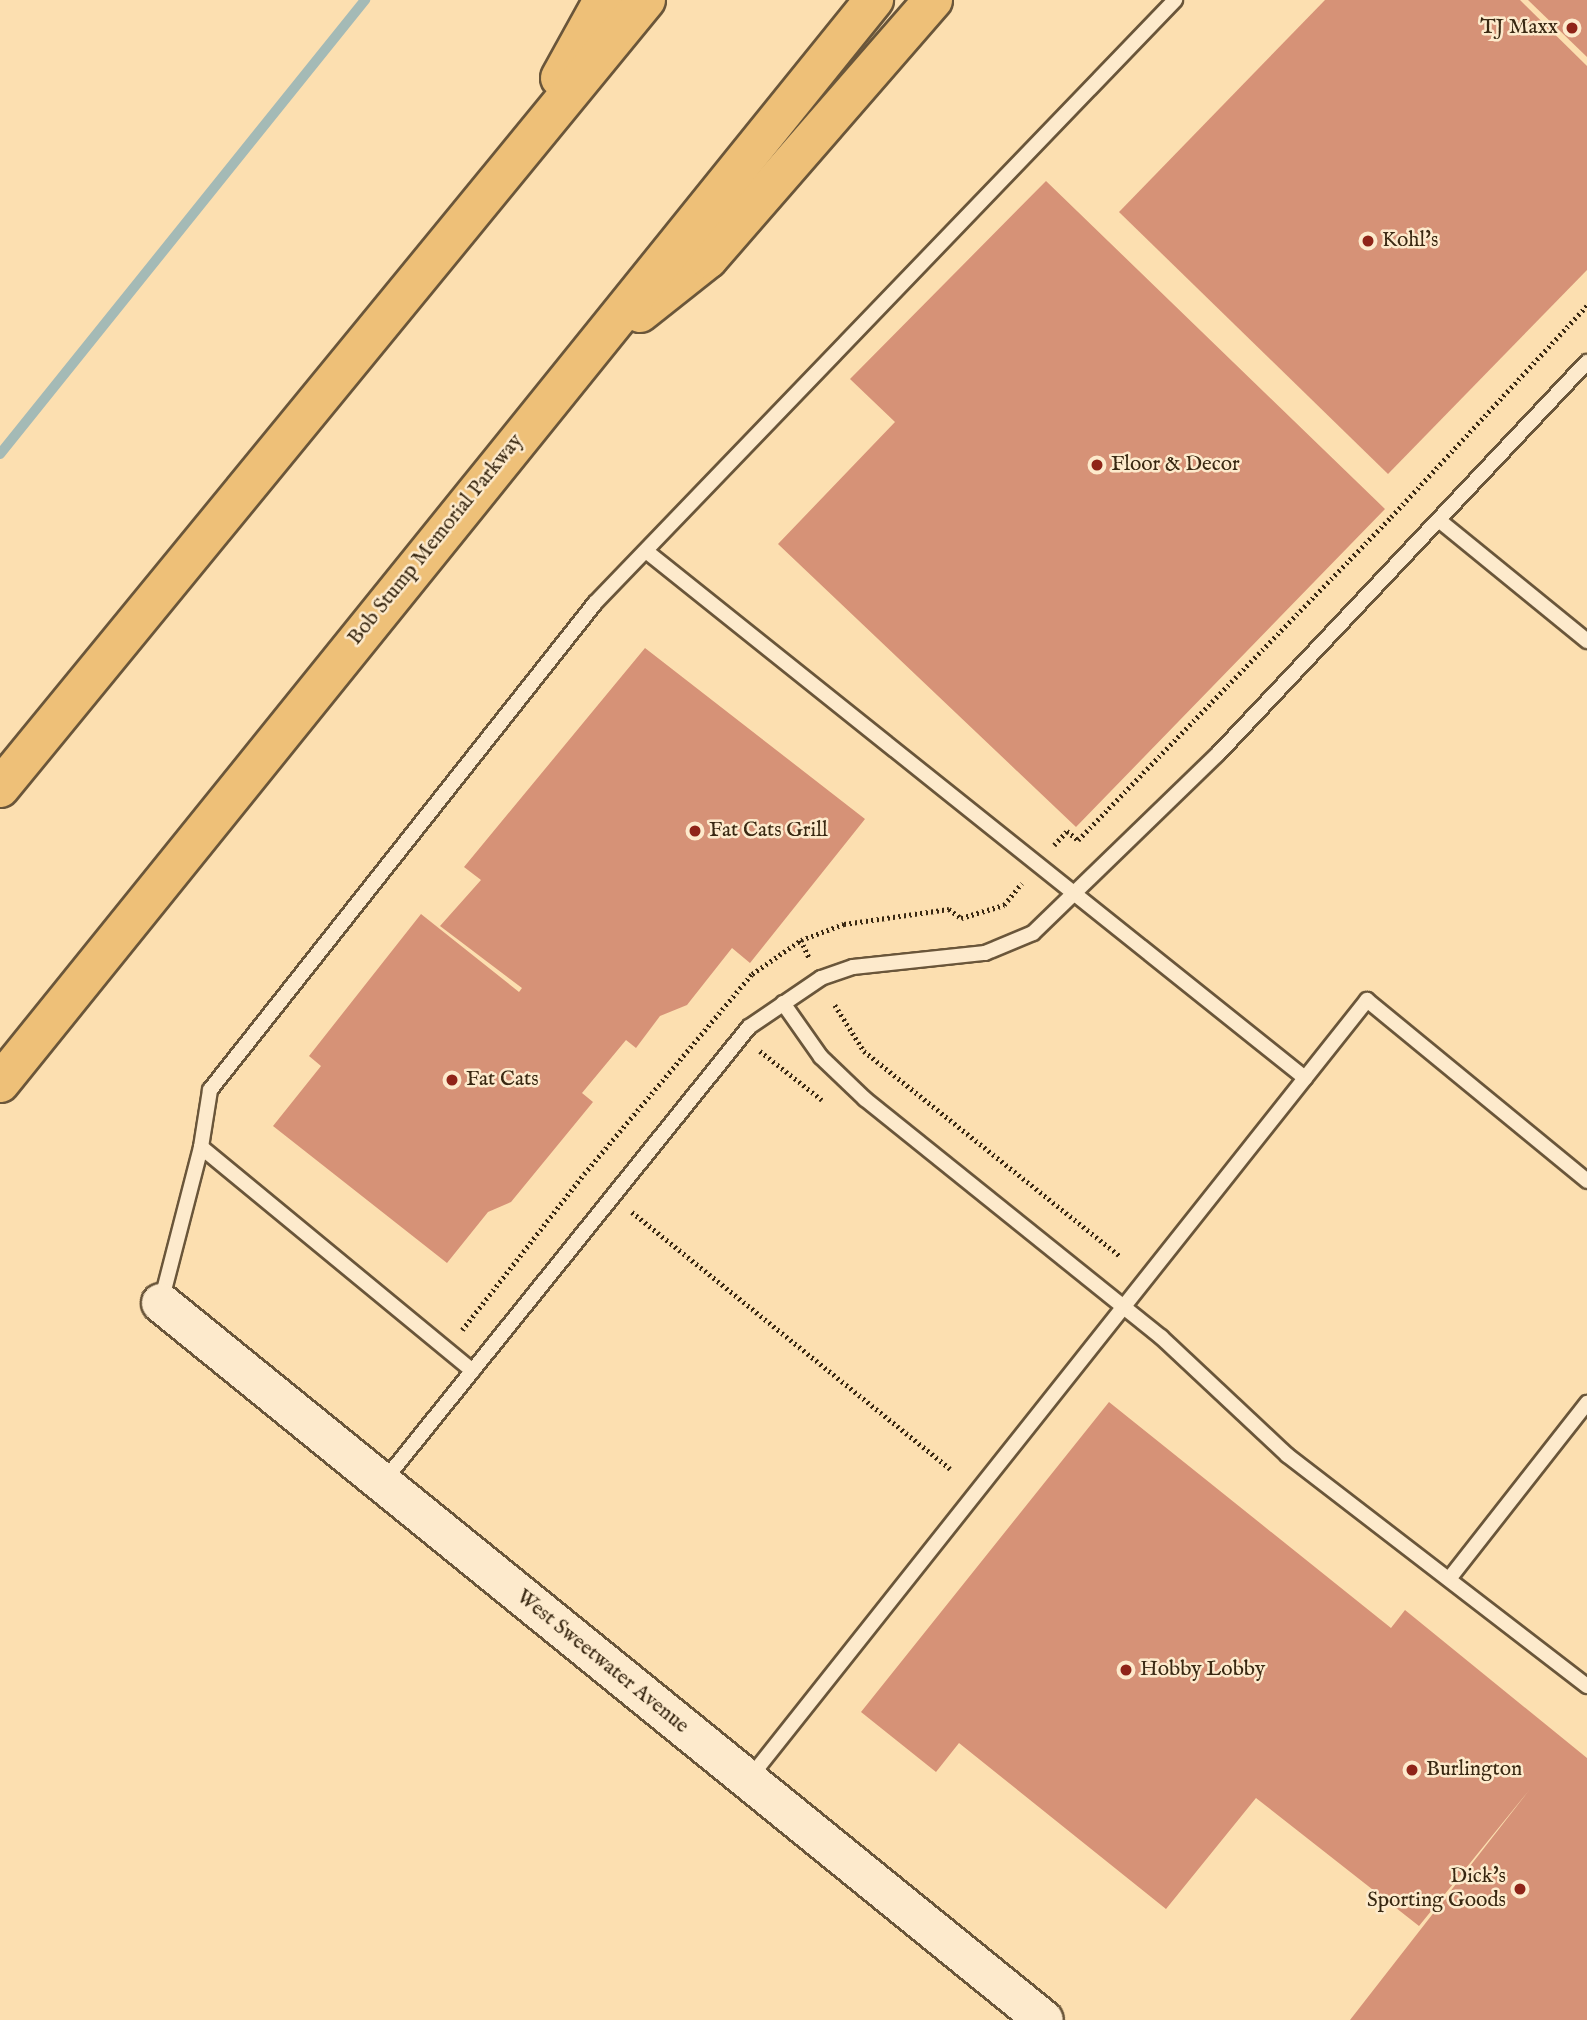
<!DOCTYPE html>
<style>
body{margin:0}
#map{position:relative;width:1587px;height:2020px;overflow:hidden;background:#fcdfb0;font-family:"IM FELL English",serif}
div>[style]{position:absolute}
.stream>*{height:10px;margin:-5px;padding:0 5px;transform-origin:5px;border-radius:5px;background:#a4bab6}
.building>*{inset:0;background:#d69277}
.path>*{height:4.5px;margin-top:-2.25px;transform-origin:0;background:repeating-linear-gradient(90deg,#392812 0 2px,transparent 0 5.5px)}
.roads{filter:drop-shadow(2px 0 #6a563a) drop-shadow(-2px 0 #6a563a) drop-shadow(0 2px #6a563a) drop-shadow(0 -2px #6a563a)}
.lane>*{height:14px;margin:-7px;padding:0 7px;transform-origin:7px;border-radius:7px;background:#fdeacc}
.secondary>*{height:38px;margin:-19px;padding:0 19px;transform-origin:19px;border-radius:19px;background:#fdeacc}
.highway>*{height:38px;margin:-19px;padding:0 19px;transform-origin:19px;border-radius:19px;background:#eec078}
.dots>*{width:19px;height:19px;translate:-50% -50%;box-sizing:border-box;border:4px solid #fdeacc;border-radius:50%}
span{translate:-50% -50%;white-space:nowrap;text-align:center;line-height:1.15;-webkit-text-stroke:5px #fdeacc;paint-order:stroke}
.poi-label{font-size:21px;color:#392812}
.right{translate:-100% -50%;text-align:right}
.left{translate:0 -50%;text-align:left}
.street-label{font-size:21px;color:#392812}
</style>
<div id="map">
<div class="stream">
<i style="left:0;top:454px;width:583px;rotate:-51.2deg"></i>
</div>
<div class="building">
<i style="clip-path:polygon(1325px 0,1520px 0,1587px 66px,1587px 270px,1388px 474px,1119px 212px)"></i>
<i style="clip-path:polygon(1528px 0,1587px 0,1587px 57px)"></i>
<i style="clip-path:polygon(1046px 181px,1385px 509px,1076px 827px,778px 544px,895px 422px,850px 379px)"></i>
<i style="clip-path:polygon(645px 648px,865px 819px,750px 963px,732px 948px,687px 1005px,660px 1016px,636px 1048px,626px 1040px,582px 1093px,593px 1102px,511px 1202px,488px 1212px,447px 1263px,273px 1126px,321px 1066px,309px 1056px,421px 914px,519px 992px,522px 988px,440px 926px,481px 880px,464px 867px)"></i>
<i style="clip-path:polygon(1109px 1402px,1391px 1628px,1405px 1610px,1587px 1758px,1587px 2020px,1350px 2020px,1530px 1789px,1419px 1926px,1256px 1798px,1166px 1909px,959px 1743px,936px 1772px,861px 1712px)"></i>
</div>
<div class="path">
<i style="left:1054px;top:845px;width:19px;rotate:-47deg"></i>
<i style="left:1067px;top:831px;width:14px;rotate:39deg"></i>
<i style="left:1078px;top:840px;width:450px;rotate:-45.9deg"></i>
<i style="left:1391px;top:517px;width:289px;rotate:-47.2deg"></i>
<i style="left:801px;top:940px;width:19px;rotate:65deg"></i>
<i style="left:835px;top:1005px;width:54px;rotate:57.8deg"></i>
<i style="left:864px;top:1051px;width:329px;rotate:38.7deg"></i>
<i style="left:760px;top:1051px;width:79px;rotate:38.3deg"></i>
<i style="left:632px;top:1212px;width:409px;rotate:38.9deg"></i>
<i style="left:462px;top:1330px;width:198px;rotate:-52deg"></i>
<i style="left:584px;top:1174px;width:261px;rotate:-50deg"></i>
<i style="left:752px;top:974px;width:60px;rotate:-34.8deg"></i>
<i style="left:801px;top:940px;width:46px;rotate:-20.4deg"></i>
<i style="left:844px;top:924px;width:106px;rotate:-8.1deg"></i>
<i style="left:949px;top:909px;width:15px;rotate:37deg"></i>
<i style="left:961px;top:918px;width:45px;rotate:-16.8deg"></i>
<i style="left:1004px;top:905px;width:28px;rotate:-51deg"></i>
</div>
<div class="roads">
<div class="lane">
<i style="left:1440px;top:521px;width:190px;rotate:39.2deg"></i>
<i style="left:646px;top:551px;width:844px;rotate:38.65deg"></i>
<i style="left:783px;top:1003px;width:66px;rotate:54.9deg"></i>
<i style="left:821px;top:1057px;width:61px;rotate:43.7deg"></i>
<i style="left:865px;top:1099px;width:380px;rotate:38.8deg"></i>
<i style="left:1161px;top:1337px;width:173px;rotate:43.1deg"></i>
<i style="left:1287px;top:1455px;width:379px;rotate:37.6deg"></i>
<i style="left:201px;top:1147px;width:352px;rotate:39.5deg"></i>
<i style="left:161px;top:1302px;width:160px;rotate:-75.5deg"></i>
<i style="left:201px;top:1147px;width:58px;rotate:-81deg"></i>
<i style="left:210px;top:1090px;width:621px;rotate:-51.67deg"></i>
<i style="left:595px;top:603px;width:837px;rotate:-46.11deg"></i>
<i style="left:383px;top:1482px;width:584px;rotate:-51.19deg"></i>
<i style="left:749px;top:1027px;width:87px;rotate:-34.2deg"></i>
<i style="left:821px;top:978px;width:34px;rotate:-19deg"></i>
<i style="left:853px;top:967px;width:133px;rotate:-6.1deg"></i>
<i style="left:985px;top:953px;width:52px;rotate:-22.6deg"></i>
<i style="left:1033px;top:933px;width:256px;rotate:-44.1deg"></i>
<i style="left:1217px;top:755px;width:540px;rotate:-46.73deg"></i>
<i style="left:1449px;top:1579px;width:224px;rotate:-51.9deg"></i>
<i style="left:748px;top:1780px;width:996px;rotate:-51.56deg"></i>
<i style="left:1367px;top:1000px;width:285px;rotate:39.4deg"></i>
</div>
<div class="secondary">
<i style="left:161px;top:1303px;width:1137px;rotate:39.08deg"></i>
</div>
<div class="highway">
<i style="left:560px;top:78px;width:89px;rotate:-61.1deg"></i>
<i style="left:640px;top:313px;width:87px;rotate:-38.5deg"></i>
<i style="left:708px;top:259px;width:343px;rotate:-49deg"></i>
<i style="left:0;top:788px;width:1019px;rotate:-50.66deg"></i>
<i style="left:0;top:1083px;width:1392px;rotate:-51.1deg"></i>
</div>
</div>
<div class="dots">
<i style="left:1572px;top:28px;background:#8f2418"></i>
<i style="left:1368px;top:241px;background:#8f2418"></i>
<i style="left:1097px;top:465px;background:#8f2418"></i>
<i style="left:695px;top:831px;background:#8f2418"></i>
<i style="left:452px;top:1080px;background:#8f2418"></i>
<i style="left:1126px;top:1670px;background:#8f2418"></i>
<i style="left:1412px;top:1770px;background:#8f2418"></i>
<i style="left:1520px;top:1889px;background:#8f2418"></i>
</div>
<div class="poi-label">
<span class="right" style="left:1558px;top:28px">TJ Maxx</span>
<span class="left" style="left:1382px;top:241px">Kohl's</span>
<span class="left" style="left:1111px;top:465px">Floor &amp; Decor</span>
<span class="left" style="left:709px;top:831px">Fat Cats Grill</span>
<span class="left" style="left:466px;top:1080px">Fat Cats</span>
<span class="left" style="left:1140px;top:1670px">Hobby Lobby</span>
<span class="left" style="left:1426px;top:1770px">Burlington</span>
<span class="right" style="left:1506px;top:1889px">Dick's<br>Sporting Goods</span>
</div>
<div class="street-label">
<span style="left:436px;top:540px;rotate:-51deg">Bob Stump Memorial Parkway</span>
<span style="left:602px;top:1662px;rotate:39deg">West Sweetwater Avenue</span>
</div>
</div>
